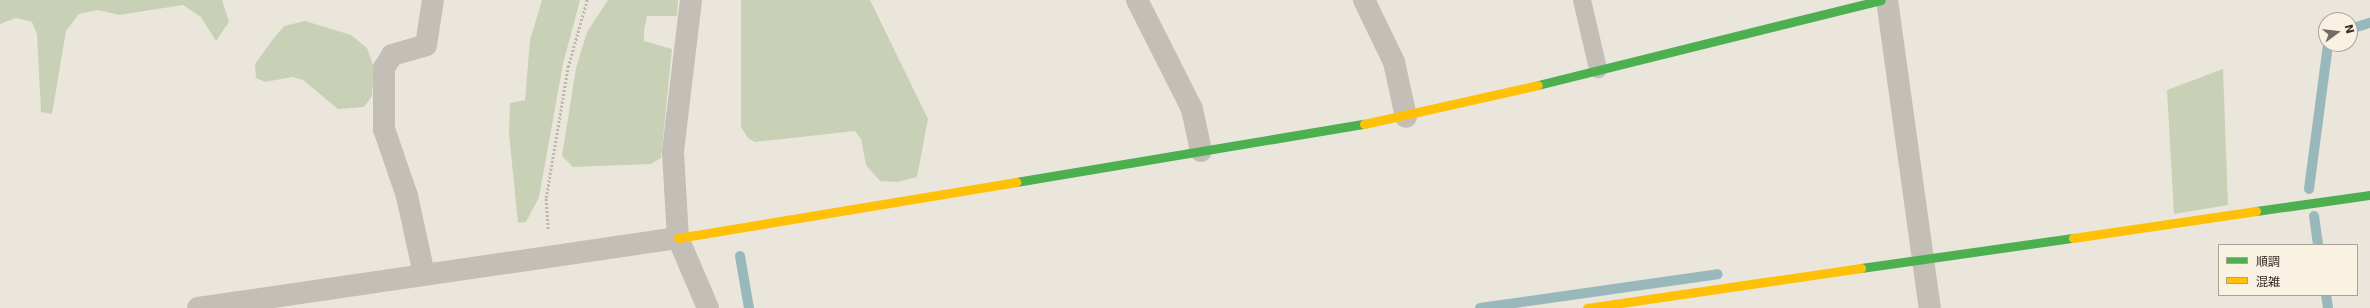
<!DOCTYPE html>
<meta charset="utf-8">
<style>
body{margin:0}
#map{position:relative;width:2370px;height:308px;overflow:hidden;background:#ebe6dc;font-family:"DejaVu Sans","Noto Sans JP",sans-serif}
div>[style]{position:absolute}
.green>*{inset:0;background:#c8d1b6}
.stream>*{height:10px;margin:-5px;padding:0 5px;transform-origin:5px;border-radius:5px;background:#98b8bc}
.path>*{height:2.5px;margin-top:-1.25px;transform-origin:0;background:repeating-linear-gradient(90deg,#bcb6ae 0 2px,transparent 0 4px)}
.lane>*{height:18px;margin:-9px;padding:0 9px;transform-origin:9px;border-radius:9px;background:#c3beb6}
.street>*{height:22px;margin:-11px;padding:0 11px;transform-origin:11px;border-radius:11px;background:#c3beb6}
.fast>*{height:9px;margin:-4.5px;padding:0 4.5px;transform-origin:4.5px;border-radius:4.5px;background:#4caf50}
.slow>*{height:9px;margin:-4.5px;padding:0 4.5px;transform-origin:4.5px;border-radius:4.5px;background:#ffc107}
span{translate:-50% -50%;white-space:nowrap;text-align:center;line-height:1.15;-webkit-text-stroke:4px #f9f1e2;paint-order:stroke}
.legend{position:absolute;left:2218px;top:244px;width:140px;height:52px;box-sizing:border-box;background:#f9f1e2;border:1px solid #aaa296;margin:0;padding:5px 7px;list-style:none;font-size:12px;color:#332b25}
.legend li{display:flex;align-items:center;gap:8px;height:20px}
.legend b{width:20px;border:1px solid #aaa296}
.north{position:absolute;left:2318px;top:12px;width:40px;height:40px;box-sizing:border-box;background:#f9f1e2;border:1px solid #aaa296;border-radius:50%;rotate:75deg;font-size:11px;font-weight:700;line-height:16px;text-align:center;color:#332b25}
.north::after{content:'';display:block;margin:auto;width:14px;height:18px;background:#736c65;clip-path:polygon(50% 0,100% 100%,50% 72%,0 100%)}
</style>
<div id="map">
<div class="green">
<i style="clip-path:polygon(0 0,222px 0,229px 22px,216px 41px,201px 17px,183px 5px,119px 15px,98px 10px,79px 14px,66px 31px,52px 114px,41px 112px,37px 34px,32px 22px,16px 18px,0 24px)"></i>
<i style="clip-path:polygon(542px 0,580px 0,563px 64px,539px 197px,526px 222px,518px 223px,509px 134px,510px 103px,525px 100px,530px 40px)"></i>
<i style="clip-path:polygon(608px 0,678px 0,677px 16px,647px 16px,644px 31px,644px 41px,672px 49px,661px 158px,651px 164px,573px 167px,562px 156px,576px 68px,587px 32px)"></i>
<i style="clip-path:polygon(741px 0,870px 0,928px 119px,917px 177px,897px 182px,880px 181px,866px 165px,861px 139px,855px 131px,755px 142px,748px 138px,741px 127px)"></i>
<i style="clip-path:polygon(305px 21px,351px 35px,367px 48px,374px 68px,372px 96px,364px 107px,338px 109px,303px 80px,292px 77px,265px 82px,256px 78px,255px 64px,273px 39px,284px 26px)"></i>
<i style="clip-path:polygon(2223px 69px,2228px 205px,2174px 214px,2167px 90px)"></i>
</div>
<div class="stream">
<i style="left:2350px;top:29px;width:21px;rotate:-17deg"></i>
<i style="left:2309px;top:189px;width:146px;rotate:-82.5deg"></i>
<i style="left:2314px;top:216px;width:29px;rotate:82deg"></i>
<i style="left:740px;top:256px;width:53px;rotate:80.2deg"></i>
<i style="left:2326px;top:295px;width:13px;rotate:81deg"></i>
<i style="left:1480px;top:308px;width:240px;rotate:-8.1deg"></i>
</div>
<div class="path">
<i style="left:548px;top:229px;width:31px;rotate:-94deg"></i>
<i style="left:546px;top:198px;width:133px;rotate:-80.5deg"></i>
<i style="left:568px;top:67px;width:70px;rotate:-74.2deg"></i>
</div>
<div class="lane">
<i style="left:1582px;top:0;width:71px;rotate:76.9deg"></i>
</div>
<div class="street">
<i style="left:691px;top:0;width:153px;rotate:96.8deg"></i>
<i style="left:673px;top:152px;width:86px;rotate:86.7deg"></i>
<i style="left:678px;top:238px;width:76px;rotate:66.8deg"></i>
<i style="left:1137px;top:0;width:122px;rotate:63.2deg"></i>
<i style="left:1192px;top:109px;width:43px;rotate:77.9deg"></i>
<i style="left:1364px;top:0;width:69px;rotate:64.2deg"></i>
<i style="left:1394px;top:62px;width:56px;rotate:77.7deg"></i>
<i style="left:1887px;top:0;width:311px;rotate:82.1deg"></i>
<i style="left:424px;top:274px;width:80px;rotate:-102.3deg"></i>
<i style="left:407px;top:196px;width:71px;rotate:-108.9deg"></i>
<i style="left:384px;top:129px;width:61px;rotate:-90deg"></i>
<i style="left:384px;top:68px;width:15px;rotate:-58deg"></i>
<i style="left:392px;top:55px;width:35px;rotate:-16deg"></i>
<i style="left:426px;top:45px;width:46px;rotate:-81.2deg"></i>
<i style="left:198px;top:308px;width:485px;rotate:-8.3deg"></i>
</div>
<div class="fast">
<i style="left:1538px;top:85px;width:353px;rotate:-13.9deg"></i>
<i style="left:1016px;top:182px;width:353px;rotate:-9.5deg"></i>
<i style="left:2256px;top:211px;width:115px;rotate:-8deg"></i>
<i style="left:1861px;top:268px;width:214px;rotate:-8.1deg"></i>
</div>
<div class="slow">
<i style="left:1364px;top:124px;width:178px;rotate:-12.6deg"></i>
<i style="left:678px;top:238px;width:343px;rotate:-9.4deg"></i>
<i style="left:2073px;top:238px;width:185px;rotate:-8.4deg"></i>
<i style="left:1587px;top:308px;width:277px;rotate:-8.3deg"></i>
</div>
<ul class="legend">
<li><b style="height:5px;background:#4caf50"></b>順調</li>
<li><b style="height:5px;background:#ffc107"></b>混雑</li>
</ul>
<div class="north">N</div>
</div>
